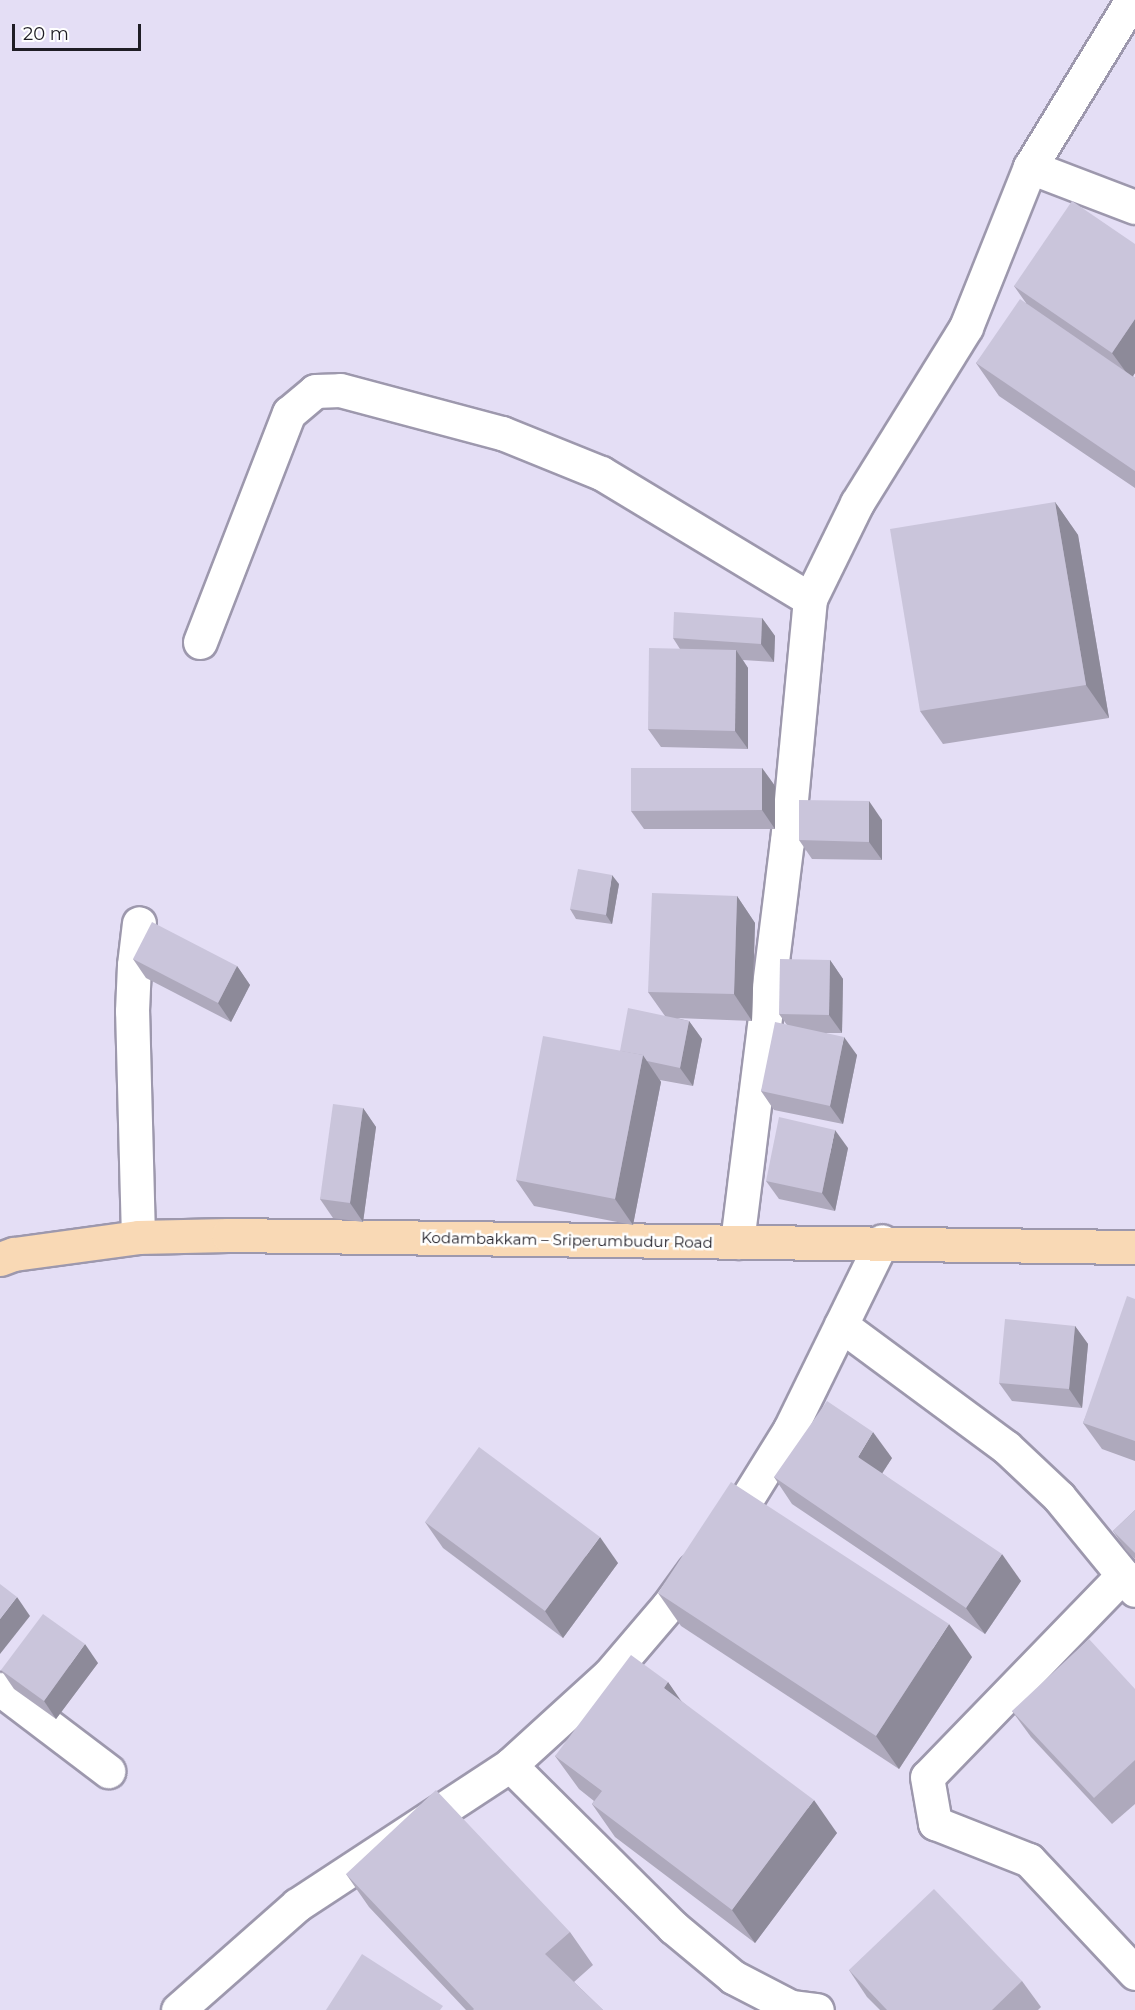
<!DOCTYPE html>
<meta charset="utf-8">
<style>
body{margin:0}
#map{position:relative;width:1135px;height:2010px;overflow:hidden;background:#e4def5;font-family:Montserrat,sans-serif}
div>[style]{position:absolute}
.roads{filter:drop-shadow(2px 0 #9d98ad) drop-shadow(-2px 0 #9d98ad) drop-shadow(0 2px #9d98ad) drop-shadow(0 -2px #9d98ad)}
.street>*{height:33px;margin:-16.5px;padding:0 16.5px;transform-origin:16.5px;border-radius:16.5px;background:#fff}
.primary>*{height:33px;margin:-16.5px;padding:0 16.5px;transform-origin:16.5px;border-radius:16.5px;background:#f9d9b5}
.wall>*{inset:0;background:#aea9bc}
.shaded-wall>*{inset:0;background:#8d8a99}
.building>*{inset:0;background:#cac5db}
span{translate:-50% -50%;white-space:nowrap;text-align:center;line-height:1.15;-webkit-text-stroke:5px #fff;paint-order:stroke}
.street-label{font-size:15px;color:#1f1d25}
.scale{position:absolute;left:12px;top:24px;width:129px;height:27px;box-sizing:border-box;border:3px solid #1f1d25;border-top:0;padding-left:8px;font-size:18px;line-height:21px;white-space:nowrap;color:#1f1d25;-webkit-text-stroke:4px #fff;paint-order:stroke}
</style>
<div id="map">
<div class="roads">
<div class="street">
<i style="left:1030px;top:167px;width:112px;rotate:20.9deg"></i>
<i style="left:200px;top:642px;width:246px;rotate:-68.8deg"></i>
<i style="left:289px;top:413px;width:34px;rotate:-40deg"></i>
<i style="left:315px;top:391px;width:25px;rotate:-2deg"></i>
<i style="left:340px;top:390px;width:168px;rotate:14.9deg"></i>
<i style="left:502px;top:433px;width:107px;rotate:22deg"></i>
<i style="left:601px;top:473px;width:244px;rotate:31.1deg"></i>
<i style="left:138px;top:1237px;width:226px;rotate:-91.5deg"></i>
<i style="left:132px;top:1011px;width:46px;rotate:-87.5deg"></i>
<i style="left:134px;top:965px;width:42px;rotate:-83.2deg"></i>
<i style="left:737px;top:1242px;width:403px;rotate:-82.9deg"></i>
<i style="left:787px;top:842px;width:244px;rotate:-84.6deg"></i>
<i style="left:810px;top:599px;width:107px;rotate:-63.9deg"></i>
<i style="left:857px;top:503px;width:207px;rotate:-58.2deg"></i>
<i style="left:966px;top:327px;width:172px;rotate:-68.2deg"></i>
<i style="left:1030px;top:167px;width:196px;rotate:-58.6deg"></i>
<i style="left:841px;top:1325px;width:205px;rotate:36.5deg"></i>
<i style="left:1006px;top:1447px;width:73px;rotate:43.3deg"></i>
<i style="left:1059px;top:1497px;width:120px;rotate:50.7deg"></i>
<i style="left:723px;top:1531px;width:39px;rotate:-53deg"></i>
<i style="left:746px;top:1500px;width:84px;rotate:-58.2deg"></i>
<i style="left:790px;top:1429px;width:209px;rotate:-63.9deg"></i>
<i style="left:1123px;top:1575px;width:281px;rotate:134.1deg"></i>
<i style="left:927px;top:1777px;width:47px;rotate:80.1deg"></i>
<i style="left:935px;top:1823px;width:101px;rotate:21.5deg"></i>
<i style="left:1029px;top:1860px;width:155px;rotate:46.8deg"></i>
<i style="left:0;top:1689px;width:136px;rotate:37.2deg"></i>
<i style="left:510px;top:1765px;width:230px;rotate:44.8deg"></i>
<i style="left:673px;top:1927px;width:78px;rotate:39.8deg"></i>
<i style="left:733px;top:1977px;width:65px;rotate:27.3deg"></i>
<i style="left:791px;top:2007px;width:26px;rotate:7deg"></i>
<i style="left:178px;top:2010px;width:159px;rotate:-41.4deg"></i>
<i style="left:297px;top:1905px;width:255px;rotate:-33.3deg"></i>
<i style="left:510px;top:1765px;width:134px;rotate:-42.3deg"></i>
<i style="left:609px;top:1675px;width:91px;rotate:-49.5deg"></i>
<i style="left:668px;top:1606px;width:44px;rotate:-54.2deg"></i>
</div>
<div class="primary">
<i style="left:0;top:1259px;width:15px;rotate:-20deg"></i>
<i style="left:14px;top:1254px;width:125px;rotate:-7.8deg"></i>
<i style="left:138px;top:1237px;width:90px;rotate:-1.3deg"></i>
<i style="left:228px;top:1235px;width:907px;rotate:0.76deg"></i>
</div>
</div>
<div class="wall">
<i style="clip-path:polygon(1135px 244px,1135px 373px,1133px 376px,1135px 378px,1135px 488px,999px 396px,976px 363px,1026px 303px,1014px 286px)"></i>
<i style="clip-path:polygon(1055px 502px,1078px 535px,1109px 718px,943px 744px,920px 711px)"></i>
<i style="clip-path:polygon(762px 618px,775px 636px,774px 662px,743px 660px,748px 668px,748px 749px,661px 747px,648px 729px,680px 649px,673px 638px)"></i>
<i style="clip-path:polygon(762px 768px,775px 786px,775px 829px,644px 829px,631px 811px)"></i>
<i style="clip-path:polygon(882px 820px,882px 860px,812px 859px,799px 840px)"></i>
<i style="clip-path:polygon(619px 884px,612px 924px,576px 919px,570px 909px)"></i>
<i style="clip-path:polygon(737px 896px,755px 923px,752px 1021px,677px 1018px,689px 1021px,702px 1039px,693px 1086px,660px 1080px,661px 1082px,633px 1225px,534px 1206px,516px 1180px,620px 1051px,665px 1016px,648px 992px)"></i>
<i style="clip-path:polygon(133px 959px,237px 966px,250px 985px,231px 1022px,146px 978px)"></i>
<i style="clip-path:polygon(830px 960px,843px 979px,842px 1033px,826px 1033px,857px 1055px,843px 1124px,774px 1110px,761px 1091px,787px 1025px,779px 1014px)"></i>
<i style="clip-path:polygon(363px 1108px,376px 1127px,363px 1222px,333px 1218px,320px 1199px)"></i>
<i style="clip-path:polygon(848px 1148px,835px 1211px,779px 1199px,766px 1181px)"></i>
<i style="clip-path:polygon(1135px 1299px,1135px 1461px,1102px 1449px,1083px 1423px)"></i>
<i style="clip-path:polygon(1075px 1326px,1088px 1344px,1082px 1408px,1012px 1401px,999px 1383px)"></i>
<i style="clip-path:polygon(892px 1458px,882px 1473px,1021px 1581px,985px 1634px,792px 1504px,774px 1477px)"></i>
<i style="clip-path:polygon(1135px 1510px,1135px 1559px,1126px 1550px,1113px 1531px)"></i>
<i style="clip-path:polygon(425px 1522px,618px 1563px,563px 1638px,443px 1548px)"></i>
<i style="clip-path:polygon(658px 1593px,972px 1657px,899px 1769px,681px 1626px)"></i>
<i style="clip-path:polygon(98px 1663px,56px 1719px,14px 1689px,1px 1670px)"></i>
<i style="clip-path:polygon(668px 1682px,679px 1699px,837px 1833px,755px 1943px,615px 1837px,592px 1804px,594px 1801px,579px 1789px,555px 1756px)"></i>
<i style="clip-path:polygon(1135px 1689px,1135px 1804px,1112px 1824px,1031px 1737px,1012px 1711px)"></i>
<i style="clip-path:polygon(346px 1874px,570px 1932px,593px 1965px,574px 1982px,603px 2010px,466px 2010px,369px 1907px)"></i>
<i style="clip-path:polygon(849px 1970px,1022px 1981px,1041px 2007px,1038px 2010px,880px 2010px,867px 1997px)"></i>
</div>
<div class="shaded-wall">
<i style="clip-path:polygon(1135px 319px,1135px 373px,1131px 379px,1112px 353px)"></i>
<i style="clip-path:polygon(1055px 502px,1078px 535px,1109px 718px,1086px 685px)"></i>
<i style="clip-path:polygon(762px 618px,775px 636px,774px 662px,761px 644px)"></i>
<i style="clip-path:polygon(736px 650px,748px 668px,748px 749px,735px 731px)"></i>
<i style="clip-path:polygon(762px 768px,775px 786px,775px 829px,762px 810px)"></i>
<i style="clip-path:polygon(869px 801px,882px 820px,882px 860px,869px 842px)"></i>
<i style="clip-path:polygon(612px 875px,619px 884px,612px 924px,606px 915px)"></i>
<i style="clip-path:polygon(737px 896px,755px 923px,752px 1021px,734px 994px)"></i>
<i style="clip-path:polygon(830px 960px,843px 979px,842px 1033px,829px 1015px)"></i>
<i style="clip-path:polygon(237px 966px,250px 985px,231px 1022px,218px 1003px)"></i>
<i style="clip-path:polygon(689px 1021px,702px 1039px,693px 1086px,680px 1068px)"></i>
<i style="clip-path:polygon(844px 1037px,857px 1055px,843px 1124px,830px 1106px)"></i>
<i style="clip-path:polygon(643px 1055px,661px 1082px,633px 1225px,615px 1199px)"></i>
<i style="clip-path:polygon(363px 1108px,376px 1127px,363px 1222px,350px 1203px)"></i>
<i style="clip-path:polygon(835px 1130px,848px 1148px,835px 1211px,822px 1193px)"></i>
<i style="clip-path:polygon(1075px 1326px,1088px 1344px,1082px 1408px,1069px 1389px)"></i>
<i style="clip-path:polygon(873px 1432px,892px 1458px,876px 1483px,858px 1457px)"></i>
<i style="clip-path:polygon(600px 1537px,618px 1563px,563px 1638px,545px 1611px)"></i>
<i style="clip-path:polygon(1002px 1554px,1021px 1581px,985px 1634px,966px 1608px)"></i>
<i style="clip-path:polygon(17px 1597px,30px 1616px,0 1654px,0 1619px)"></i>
<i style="clip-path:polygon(949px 1624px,972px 1657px,899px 1769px,876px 1736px)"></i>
<i style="clip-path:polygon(85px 1644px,98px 1663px,56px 1719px,44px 1701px)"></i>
<i style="clip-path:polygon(668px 1682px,691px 1715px,664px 1688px)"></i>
<i style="clip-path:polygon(814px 1800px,837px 1833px,755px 1943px,732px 1910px)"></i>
</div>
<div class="building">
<i style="clip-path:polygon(1072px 201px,1135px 244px,1135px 319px,1112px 353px,1014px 286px)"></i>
<i style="clip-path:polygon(1020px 299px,1135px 378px,1135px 471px,976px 363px)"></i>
<i style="clip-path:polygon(1055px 502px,1086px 685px,920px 711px,890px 529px)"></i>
<i style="clip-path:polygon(674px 612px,762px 618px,761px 644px,673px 638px)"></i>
<i style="clip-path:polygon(649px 648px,736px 650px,735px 731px,648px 729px)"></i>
<i style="clip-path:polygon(631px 768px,762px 768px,762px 810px,631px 811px)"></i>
<i style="clip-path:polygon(799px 800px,869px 801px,869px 842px,799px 840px)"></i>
<i style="clip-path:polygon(578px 869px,612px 875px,606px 915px,570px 909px)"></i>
<i style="clip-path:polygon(652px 893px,737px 896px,734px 994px,648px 992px)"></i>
<i style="clip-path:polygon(152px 922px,237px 966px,218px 1003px,133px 959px)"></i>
<i style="clip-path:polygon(780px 959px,830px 960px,829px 1015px,779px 1014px)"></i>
<i style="clip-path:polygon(628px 1008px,689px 1021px,680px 1068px,647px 1061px,643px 1055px,620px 1051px)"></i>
<i style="clip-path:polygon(775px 1022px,844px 1037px,830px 1106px,761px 1091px)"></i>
<i style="clip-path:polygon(543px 1036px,643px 1055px,615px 1199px,516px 1180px)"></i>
<i style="clip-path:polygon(333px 1104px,363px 1108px,350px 1203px,320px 1199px)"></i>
<i style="clip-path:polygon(779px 1117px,835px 1130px,822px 1193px,766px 1181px)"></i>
<i style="clip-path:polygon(1127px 1296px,1135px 1299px,1135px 1441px,1083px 1423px)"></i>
<i style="clip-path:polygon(1005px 1319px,1075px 1326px,1069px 1389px,999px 1383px)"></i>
<i style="clip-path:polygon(827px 1401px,873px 1432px,858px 1457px,1002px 1554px,966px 1608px,774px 1477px)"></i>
<i style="clip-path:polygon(479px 1447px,600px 1537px,545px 1611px,425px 1522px)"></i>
<i style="clip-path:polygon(731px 1482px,949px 1624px,876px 1736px,658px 1593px)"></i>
<i style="clip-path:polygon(1135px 1510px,1135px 1553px,1113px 1531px)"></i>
<i style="clip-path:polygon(0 1584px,17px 1597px,0 1619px)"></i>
<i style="clip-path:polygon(43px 1614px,85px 1644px,44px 1701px,1px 1670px)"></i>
<i style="clip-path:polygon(1089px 1639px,1135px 1689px,1135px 1760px,1094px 1798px,1012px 1711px)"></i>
<i style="clip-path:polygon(631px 1655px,668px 1682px,664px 1688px,814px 1800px,732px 1910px,592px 1804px,602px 1791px,555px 1756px)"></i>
<i style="clip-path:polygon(436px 1790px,570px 1932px,545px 1954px,603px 2010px,473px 2010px,474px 2009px,346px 1874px)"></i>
<i style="clip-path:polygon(934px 1889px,1022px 1981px,992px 2010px,887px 2010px,849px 1970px)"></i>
<i style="clip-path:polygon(362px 1954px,443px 2006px,440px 2010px,326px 2010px)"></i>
</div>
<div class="street-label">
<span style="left:567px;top:1240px;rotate:1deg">Kodambakkam – Sriperumbudur Road</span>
</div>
<div class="scale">20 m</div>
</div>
